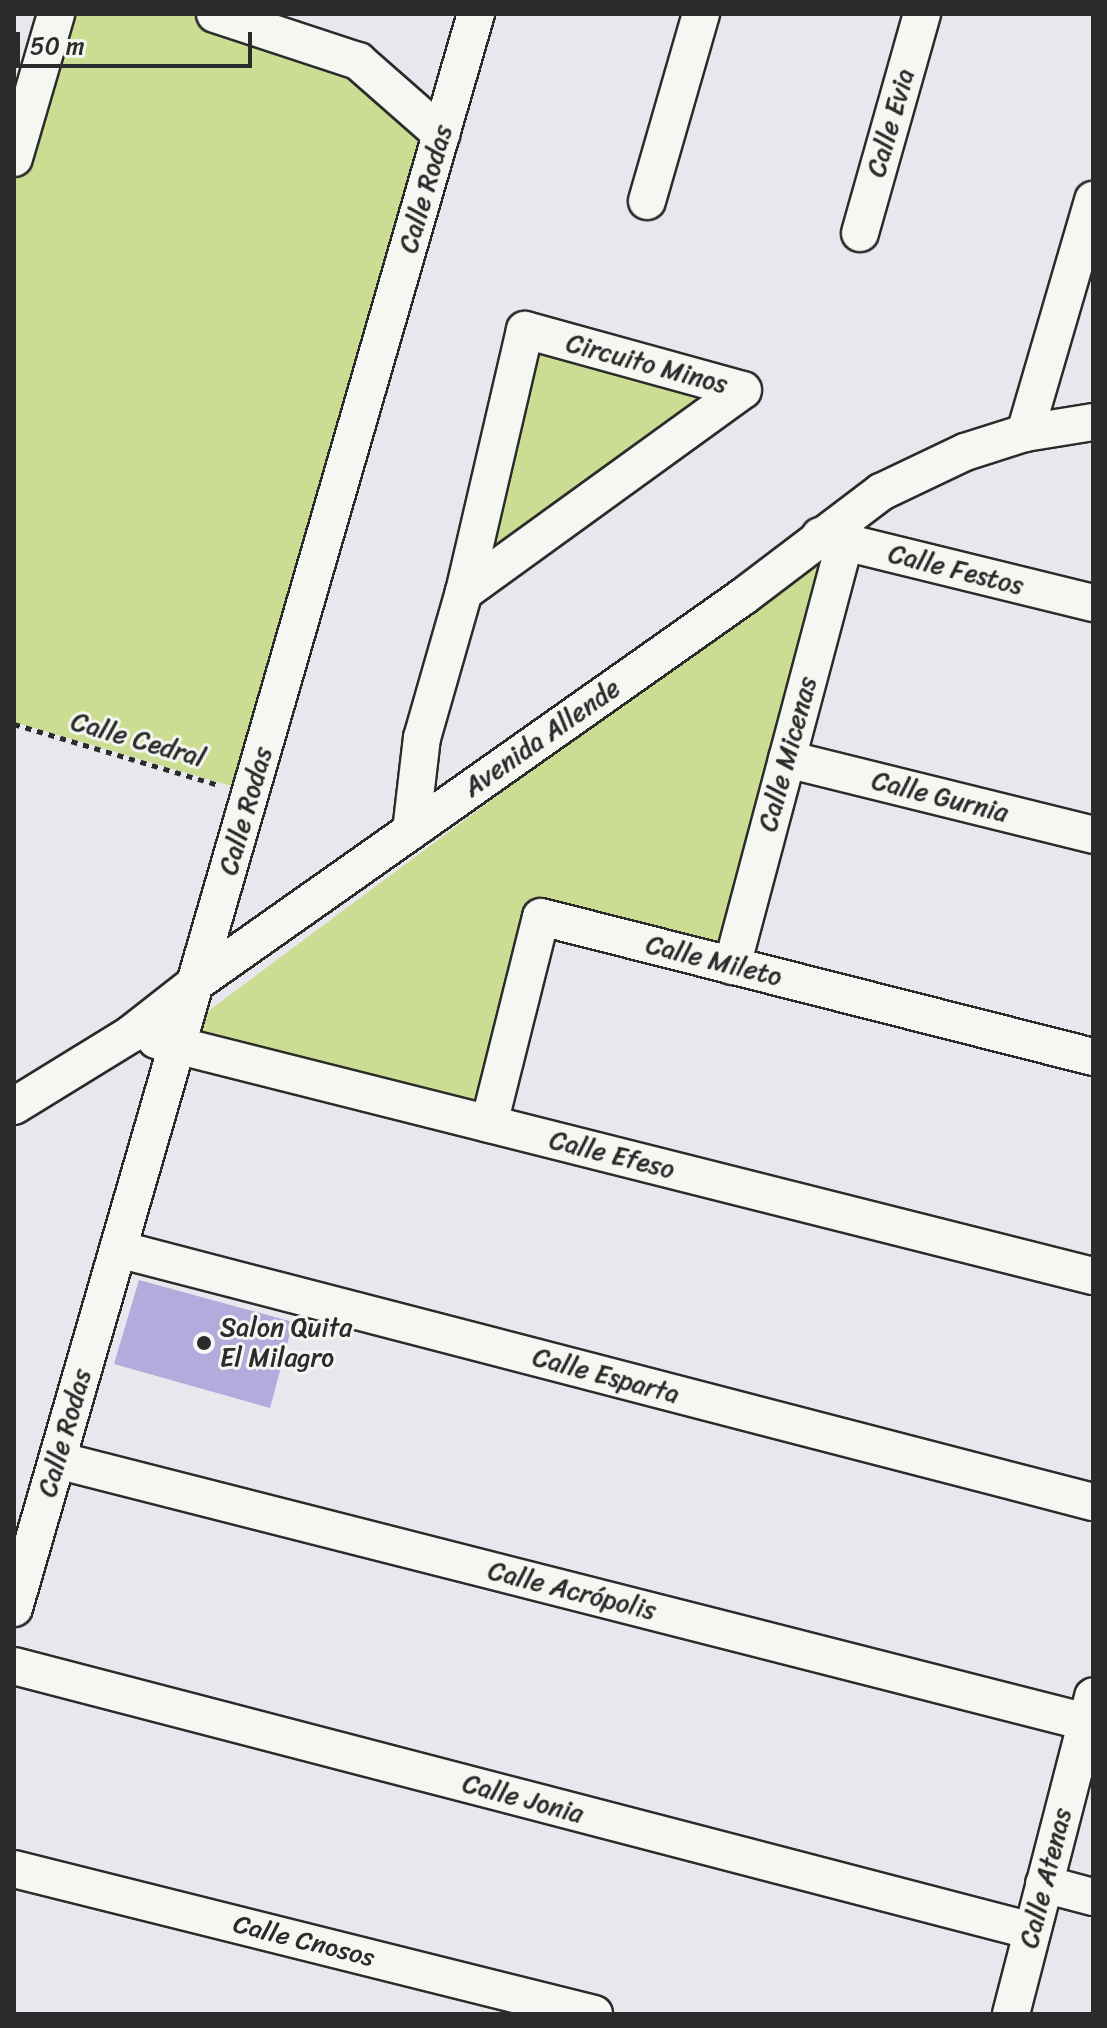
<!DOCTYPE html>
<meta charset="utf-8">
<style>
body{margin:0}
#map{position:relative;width:1107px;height:2028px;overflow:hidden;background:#e8e7ee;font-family:Sriracha,sans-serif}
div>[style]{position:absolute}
.green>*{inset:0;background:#cbdd92}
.building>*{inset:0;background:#b2abdc}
.path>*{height:5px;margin-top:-2.5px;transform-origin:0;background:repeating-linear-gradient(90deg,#2b2b2b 0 6px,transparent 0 12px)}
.roads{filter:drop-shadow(2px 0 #2b2b2b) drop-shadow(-2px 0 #2b2b2b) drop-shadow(0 2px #2b2b2b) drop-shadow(0 -2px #2b2b2b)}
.street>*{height:36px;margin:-18px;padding:0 18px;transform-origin:18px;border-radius:18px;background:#f6f6f2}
.dots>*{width:22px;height:22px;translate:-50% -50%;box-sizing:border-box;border:4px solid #f6f6f2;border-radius:50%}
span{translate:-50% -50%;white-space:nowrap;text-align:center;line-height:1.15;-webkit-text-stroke:6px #f6f6f2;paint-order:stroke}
.street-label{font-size:26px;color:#2b2b2b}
.poi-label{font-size:26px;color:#2b2b2b}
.left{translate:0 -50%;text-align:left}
.frame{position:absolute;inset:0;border:16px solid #2b2b2b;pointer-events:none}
.scale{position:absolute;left:16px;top:32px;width:236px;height:36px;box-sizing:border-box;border:4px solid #2b2b2b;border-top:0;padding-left:10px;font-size:24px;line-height:28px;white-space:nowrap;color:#2b2b2b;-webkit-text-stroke:6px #f6f6f2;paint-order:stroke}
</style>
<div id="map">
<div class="green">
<i style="clip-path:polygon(59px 14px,191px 14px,354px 65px,436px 135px,248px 791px,14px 722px,14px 167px)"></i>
<i style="clip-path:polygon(528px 336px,735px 391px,469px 585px)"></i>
<i style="clip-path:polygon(822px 554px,735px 971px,528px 926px,477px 1115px,188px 1040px,203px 1015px)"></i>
</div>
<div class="building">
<i style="clip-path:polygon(139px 1280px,293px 1322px,270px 1408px,114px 1364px)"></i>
</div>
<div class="path">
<i style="left:14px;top:724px;width:214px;rotate:16.6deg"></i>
</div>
<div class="roads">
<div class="street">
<i style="left:215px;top:14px;width:151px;rotate:18.2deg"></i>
<i style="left:358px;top:61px;width:111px;rotate:41.3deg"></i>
<i style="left:14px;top:158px;width:150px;rotate:-73.7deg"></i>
<i style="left:647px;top:201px;width:195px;rotate:-73.9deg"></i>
<i style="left:860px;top:233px;width:228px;rotate:-74.2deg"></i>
<i style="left:1025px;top:433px;width:243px;rotate:-73.7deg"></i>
<i style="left:820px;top:536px;width:281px;rotate:13.8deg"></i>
<i style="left:464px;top:592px;width:344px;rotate:-35.9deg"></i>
<i style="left:787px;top:759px;width:315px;rotate:13.9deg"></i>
<i style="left:411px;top:831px;width:94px;rotate:-83.3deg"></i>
<i style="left:422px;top:738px;width:152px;rotate:-74deg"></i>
<i style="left:464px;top:592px;width:269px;rotate:-76.9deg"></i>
<i style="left:525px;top:330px;width:226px;rotate:15.4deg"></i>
<i style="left:732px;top:966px;width:439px;rotate:-75.1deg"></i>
<i style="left:156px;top:1040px;width:966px;rotate:14.14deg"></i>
<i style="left:14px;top:1106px;width:137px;rotate:-31.6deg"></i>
<i style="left:131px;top:1034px;width:84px;rotate:-38.2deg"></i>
<i style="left:197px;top:982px;width:669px;rotate:-35.21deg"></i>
<i style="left:744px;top:596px;width:172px;rotate:-37.2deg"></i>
<i style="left:881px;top:492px;width:93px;rotate:-25.5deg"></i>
<i style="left:965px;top:452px;width:63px;rotate:-17.6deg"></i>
<i style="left:1025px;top:433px;width:69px;rotate:-9.2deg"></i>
<i style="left:489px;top:1124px;width:213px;rotate:-75.9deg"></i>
<i style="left:541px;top:917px;width:569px;rotate:14.23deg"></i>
<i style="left:118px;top:1249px;width:1007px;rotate:14.55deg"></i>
<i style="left:57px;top:1460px;width:1062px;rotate:14.28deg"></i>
<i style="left:14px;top:1608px;width:1660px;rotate:-73.84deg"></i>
<i style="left:14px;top:1666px;width:1052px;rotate:14.59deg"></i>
<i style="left:14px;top:1869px;width:598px;rotate:14.04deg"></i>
<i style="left:1044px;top:1884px;width:51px;rotate:14.9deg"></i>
<i style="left:1011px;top:2014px;width:328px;rotate:-75.5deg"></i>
</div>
</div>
<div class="dots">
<i style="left:204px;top:1343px;background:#2b2b2b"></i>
</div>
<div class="street-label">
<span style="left:891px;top:123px;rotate:-74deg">Calle Evia</span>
<span style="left:426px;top:189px;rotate:-74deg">Calle Rodas</span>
<span style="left:647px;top:364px;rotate:15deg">Circuito Minos</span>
<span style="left:956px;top:570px;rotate:14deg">Calle Festos</span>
<span style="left:542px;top:738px;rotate:-35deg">Avenida Allende</span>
<span style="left:138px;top:740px;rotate:16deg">Calle Cedral</span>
<span style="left:788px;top:754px;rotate:-75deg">Calle Micenas</span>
<span style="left:940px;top:797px;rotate:14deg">Calle Gurnia</span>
<span style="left:246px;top:811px;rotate:-74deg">Calle Rodas</span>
<span style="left:714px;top:961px;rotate:14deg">Calle Mileto</span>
<span style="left:612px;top:1155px;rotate:14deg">Calle Efeso</span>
<span style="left:606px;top:1376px;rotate:15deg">Calle Esparta</span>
<span style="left:65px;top:1433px;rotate:-74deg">Calle Rodas</span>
<span style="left:572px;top:1591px;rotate:14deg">Calle Acrópolis</span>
<span style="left:523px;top:1799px;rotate:15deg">Calle Jonia</span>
<span style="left:1046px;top:1878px;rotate:-76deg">Calle Atenas</span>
<span style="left:304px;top:1941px;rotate:14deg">Calle Cnosos</span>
</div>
<div class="poi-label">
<span class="left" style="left:220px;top:1343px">Salon Quita<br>El Milagro</span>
</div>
<div class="frame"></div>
<div class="scale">50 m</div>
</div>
